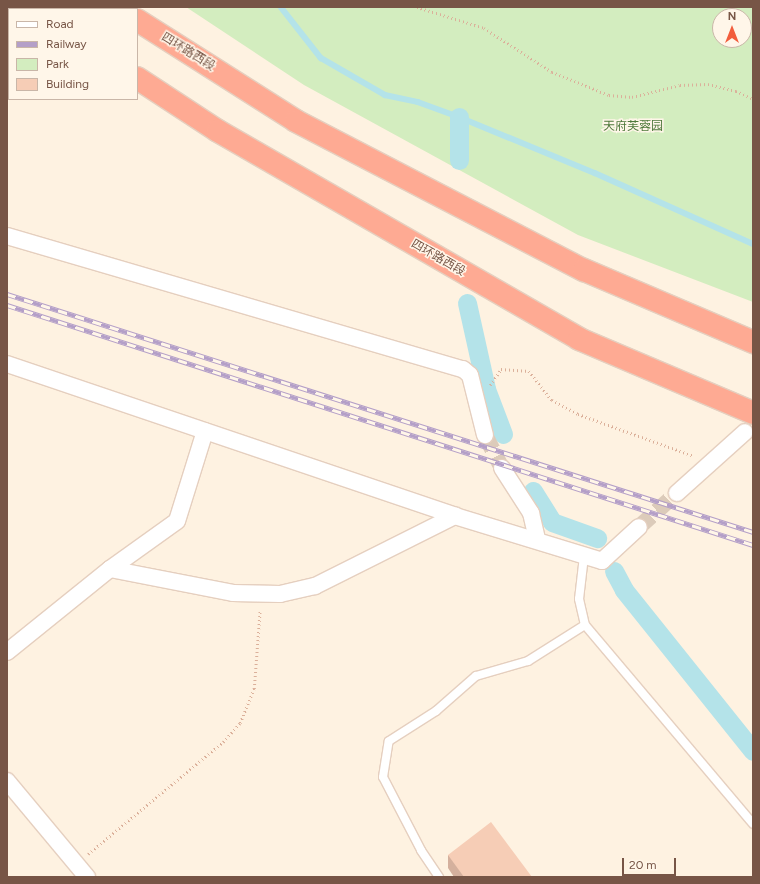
<!DOCTYPE html>
<meta charset="utf-8">
<style>
body{margin:0}
#map{position:relative;width:760px;height:884px;overflow:hidden;background:#fef2e1;font-family:Figtree,"Noto Sans SC",sans-serif}
div>[style]{position:absolute}
.green>*{inset:0;background:#d3edbf}
.stream>*{height:5.5px;margin:-2.75px;padding:0 2.75px;transform-origin:2.75px;border-radius:2.75px;background:#b4e3e9}
.canal>*{height:19px;margin:-9.5px;padding:0 9.5px;transform-origin:9.5px;border-radius:9.5px;background:#b4e3e9}
.minor-tunnel>*{height:16px;margin-top:-8px;transform-origin:0;background:repeating-linear-gradient(90deg,#dccbba 0 16px,transparent 0 24px)}
.path>*{height:2.5px;margin-top:-1.25px;transform-origin:0;background:repeating-linear-gradient(90deg,#dbb09a 0 1px,transparent 0 4px)}
.roads{filter:drop-shadow(1px 0 #e5cfbf) drop-shadow(-1px 0 #e5cfbf) drop-shadow(0 1px #e5cfbf) drop-shadow(0 -1px #e5cfbf)}
.service>*{height:8px;margin:-4px;padding:0 4px;transform-origin:4px;border-radius:4px;background:#fff}
.minor>*{height:16px;margin:-8px;padding:0 8px;transform-origin:8px;border-radius:8px;background:#fff}
.motorway>*{height:22px;margin:-11px;padding:0 11px;transform-origin:11px;border-radius:11px;background:#feaa93}
.rail>*{height:4.5px;margin-top:-2.25px;transform-origin:0;background:repeating-linear-gradient(90deg,#fff6e9 0 9px,#b49fc8 0 18px);box-sizing:border-box;border-block:1px solid #b49fc8}
.wall>*{inset:0;background:#d4b09d}
.building>*{inset:0;background:#f6cdb6}
span{translate:-50% -50%;white-space:nowrap;text-align:center;line-height:1.15;-webkit-text-stroke:3px #fff6e9;paint-order:stroke}
.street-label{font-size:12px;color:#775546}
.park-label{font-size:12px;color:#4f793b}
.frame{position:absolute;inset:0;border:8px solid #775546;pointer-events:none}
.legend{position:absolute;left:8px;top:8px;width:130px;height:92px;box-sizing:border-box;background:#fff6e9;border:1px solid #c9b6a8;margin:0;padding:5px 7px;list-style:none;font-size:12px;color:#775546}
.legend li{display:flex;align-items:center;gap:8px;height:20px}
.legend b{width:20px;border:1px solid #c9b6a8}
.north{position:absolute;left:712px;top:8px;width:40px;height:40px;box-sizing:border-box;background:#fff6e9;border:1px solid #c9b6a8;border-radius:50%;rotate:0deg;font-size:11px;font-weight:700;line-height:16px;text-align:center;color:#775546}
.north::after{content:'';display:block;margin:auto;width:14px;height:18px;background:#f25d3c;clip-path:polygon(50% 0,100% 100%,50% 72%,0 100%)}
.scale{position:absolute;left:622px;top:858px;width:54px;height:18px;box-sizing:border-box;border:2px solid #775546;border-top:0;padding-left:5px;font-size:12px;line-height:14px;white-space:nowrap;color:#775546;-webkit-text-stroke:3px #fff6e9;paint-order:stroke}
</style>
<div id="map">
<div class="green">
<i style="clip-path:polygon(evenodd,186px 7px,753px 7px,753px 302px,578px 235px,304px 85px,186px 7px,720px 16px,744px 16px,744px 40px,720px 40px,720px 16px)"></i>
</div>
<div class="stream">
<i style="left:281px;top:7px;width:65px;rotate:51.9deg"></i>
<i style="left:321px;top:58px;width:74px;rotate:30deg"></i>
<i style="left:385px;top:95px;width:34px;rotate:12deg"></i>
<i style="left:418px;top:102px;width:44px;rotate:20.1deg"></i>
<i style="left:459px;top:117px;width:147px;rotate:22.4deg"></i>
<i style="left:595px;top:173px;width:173px;rotate:24.2deg"></i>
</div>
<div class="canal">
<i style="left:459px;top:117px;width:43px;rotate:90deg"></i>
<i style="left:467px;top:303px;width:88px;rotate:77.5deg"></i>
<i style="left:486px;top:389px;width:48px;rotate:69.3deg"></i>
<i style="left:533px;top:491px;width:36px;rotate:58deg"></i>
<i style="left:552px;top:522px;width:48px;rotate:19.6deg"></i>
<i style="left:614px;top:571px;width:21px;rotate:62deg"></i>
<i style="left:624px;top:590px;width:206px;rotate:51.3deg"></i>
</div>
<div class="minor-tunnel">
<i style="left:485px;top:435px;width:37px;rotate:63deg"></i>
<i style="left:639px;top:527px;width:51px;rotate:-41.8deg"></i>
</div>
<div class="path">
<i style="left:417px;top:7px;width:70px;rotate:17.4deg"></i>
<i style="left:484px;top:28px;width:81px;rotate:32.9deg"></i>
<i style="left:552px;top:72px;width:61px;rotate:22deg"></i>
<i style="left:609px;top:95px;width:23px;rotate:5deg"></i>
<i style="left:632px;top:97px;width:49px;rotate:-14deg"></i>
<i style="left:680px;top:85px;width:28px;rotate:-2deg"></i>
<i style="left:708px;top:84px;width:29px;rotate:14deg"></i>
<i style="left:736px;top:91px;width:19px;rotate:25deg"></i>
<i style="left:490px;top:385px;width:19px;rotate:-55deg"></i>
<i style="left:501px;top:369px;width:28px;rotate:4deg"></i>
<i style="left:529px;top:371px;width:37px;rotate:52deg"></i>
<i style="left:552px;top:400px;width:30px;rotate:28deg"></i>
<i style="left:578px;top:414px;width:123px;rotate:19.9deg"></i>
<i style="left:88px;top:854px;width:175px;rotate:-39.7deg"></i>
<i style="left:223px;top:742px;width:25px;rotate:-48deg"></i>
<i style="left:240px;top:723px;width:37px;rotate:-68deg"></i>
<i style="left:254px;top:689px;width:79px;rotate:-85.7deg"></i>
</div>
<div class="roads">
<div class="service">
<i style="left:584px;top:556px;width:43px;rotate:96.6deg"></i>
<i style="left:579px;top:599px;width:27px;rotate:77deg"></i>
<i style="left:585px;top:625px;width:260px;rotate:49.8deg"></i>
<i style="left:439px;top:877px;width:32px;rotate:-124deg"></i>
<i style="left:421px;top:850px;width:82px;rotate:-117.5deg"></i>
<i style="left:383px;top:777px;width:36px;rotate:-81deg"></i>
<i style="left:389px;top:741px;width:56px;rotate:-32.6deg"></i>
<i style="left:436px;top:711px;width:53px;rotate:-41.2deg"></i>
<i style="left:476px;top:676px;width:54px;rotate:-16.1deg"></i>
<i style="left:528px;top:661px;width:67px;rotate:-32.3deg"></i>
</div>
<div class="minor">
<i style="left:7px;top:236px;width:475px;rotate:16.3deg"></i>
<i style="left:463px;top:369px;width:9px;rotate:41deg"></i>
<i style="left:470px;top:375px;width:62px;rotate:76deg"></i>
<i style="left:7px;top:364px;width:473px;rotate:18.7deg"></i>
<i style="left:455px;top:516px;width:154px;rotate:17deg"></i>
<i style="left:602px;top:561px;width:50px;rotate:-42.6deg"></i>
<i style="left:502px;top:468px;width:54px;rotate:57.2deg"></i>
<i style="left:531px;top:513px;width:27px;rotate:77deg"></i>
<i style="left:677px;top:493px;width:91px;rotate:-41.9deg"></i>
<i style="left:110px;top:569px;width:82px;rotate:-35.6deg"></i>
<i style="left:177px;top:521px;width:94px;rotate:-72.7deg"></i>
<i style="left:7px;top:652px;width:132px;rotate:-38.9deg"></i>
<i style="left:110px;top:569px;width:125px;rotate:11deg"></i>
<i style="left:233px;top:593px;width:47px;rotate:1.2deg"></i>
<i style="left:280px;top:594px;width:36px;rotate:-13deg"></i>
<i style="left:315px;top:586px;width:157px;rotate:-26.6deg"></i>
<i style="left:7px;top:781px;width:125px;rotate:50.2deg"></i>
</div>
<div class="motorway">
<i style="left:30px;top:7px;width:4px;rotate:34deg"></i>
<i style="left:116px;top:7px;width:4px;rotate:34deg"></i>
<i style="left:137px;top:20px;width:188px;rotate:32.4deg"></i>
<i style="left:296px;top:121px;width:324px;rotate:27.4deg"></i>
<i style="left:584px;top:270px;width:184px;rotate:23.1deg"></i>
<i style="left:137px;top:78px;width:97px;rotate:33.2deg"></i>
<i style="left:218px;top:131px;width:417px;rotate:29.9deg"></i>
<i style="left:579px;top:339px;width:189px;rotate:23deg"></i>
</div>
</div>
<div class="rail">
<i style="left:7px;top:294px;width:783px;rotate:17.69deg"></i>
<i style="left:7px;top:305px;width:784px;rotate:17.83deg"></i>
</div>
<div class="wall">
<i style="clip-path:polygon(448px 855px,532px 877px,454px 877px,448px 868px)"></i>
</div>
<div class="building">
<i style="clip-path:polygon(491px 822px,532px 877px,464px 877px,448px 855px)"></i>
</div>
<div class="street-label">
<span style="left:188px;top:52px;rotate:32deg">四环路西段</span>
<span style="left:438px;top:258px;rotate:30deg">四环路西段</span>
</div>
<div class="park-label">
<span style="left:633px;top:127px">天府芙蓉园</span>
</div>
<div class="frame"></div>
<ul class="legend">
<li><b style="height:5px;background:#fff"></b>Road</li>
<li><b style="height:5px;background:#b49fc8"></b>Railway</li>
<li><b style="height:11px;background:#d3edbf"></b>Park</li>
<li><b style="height:11px;background:#f6cdb6"></b>Building</li>
</ul>
<div class="north">N</div>
<div class="scale">20 m</div>
</div>
